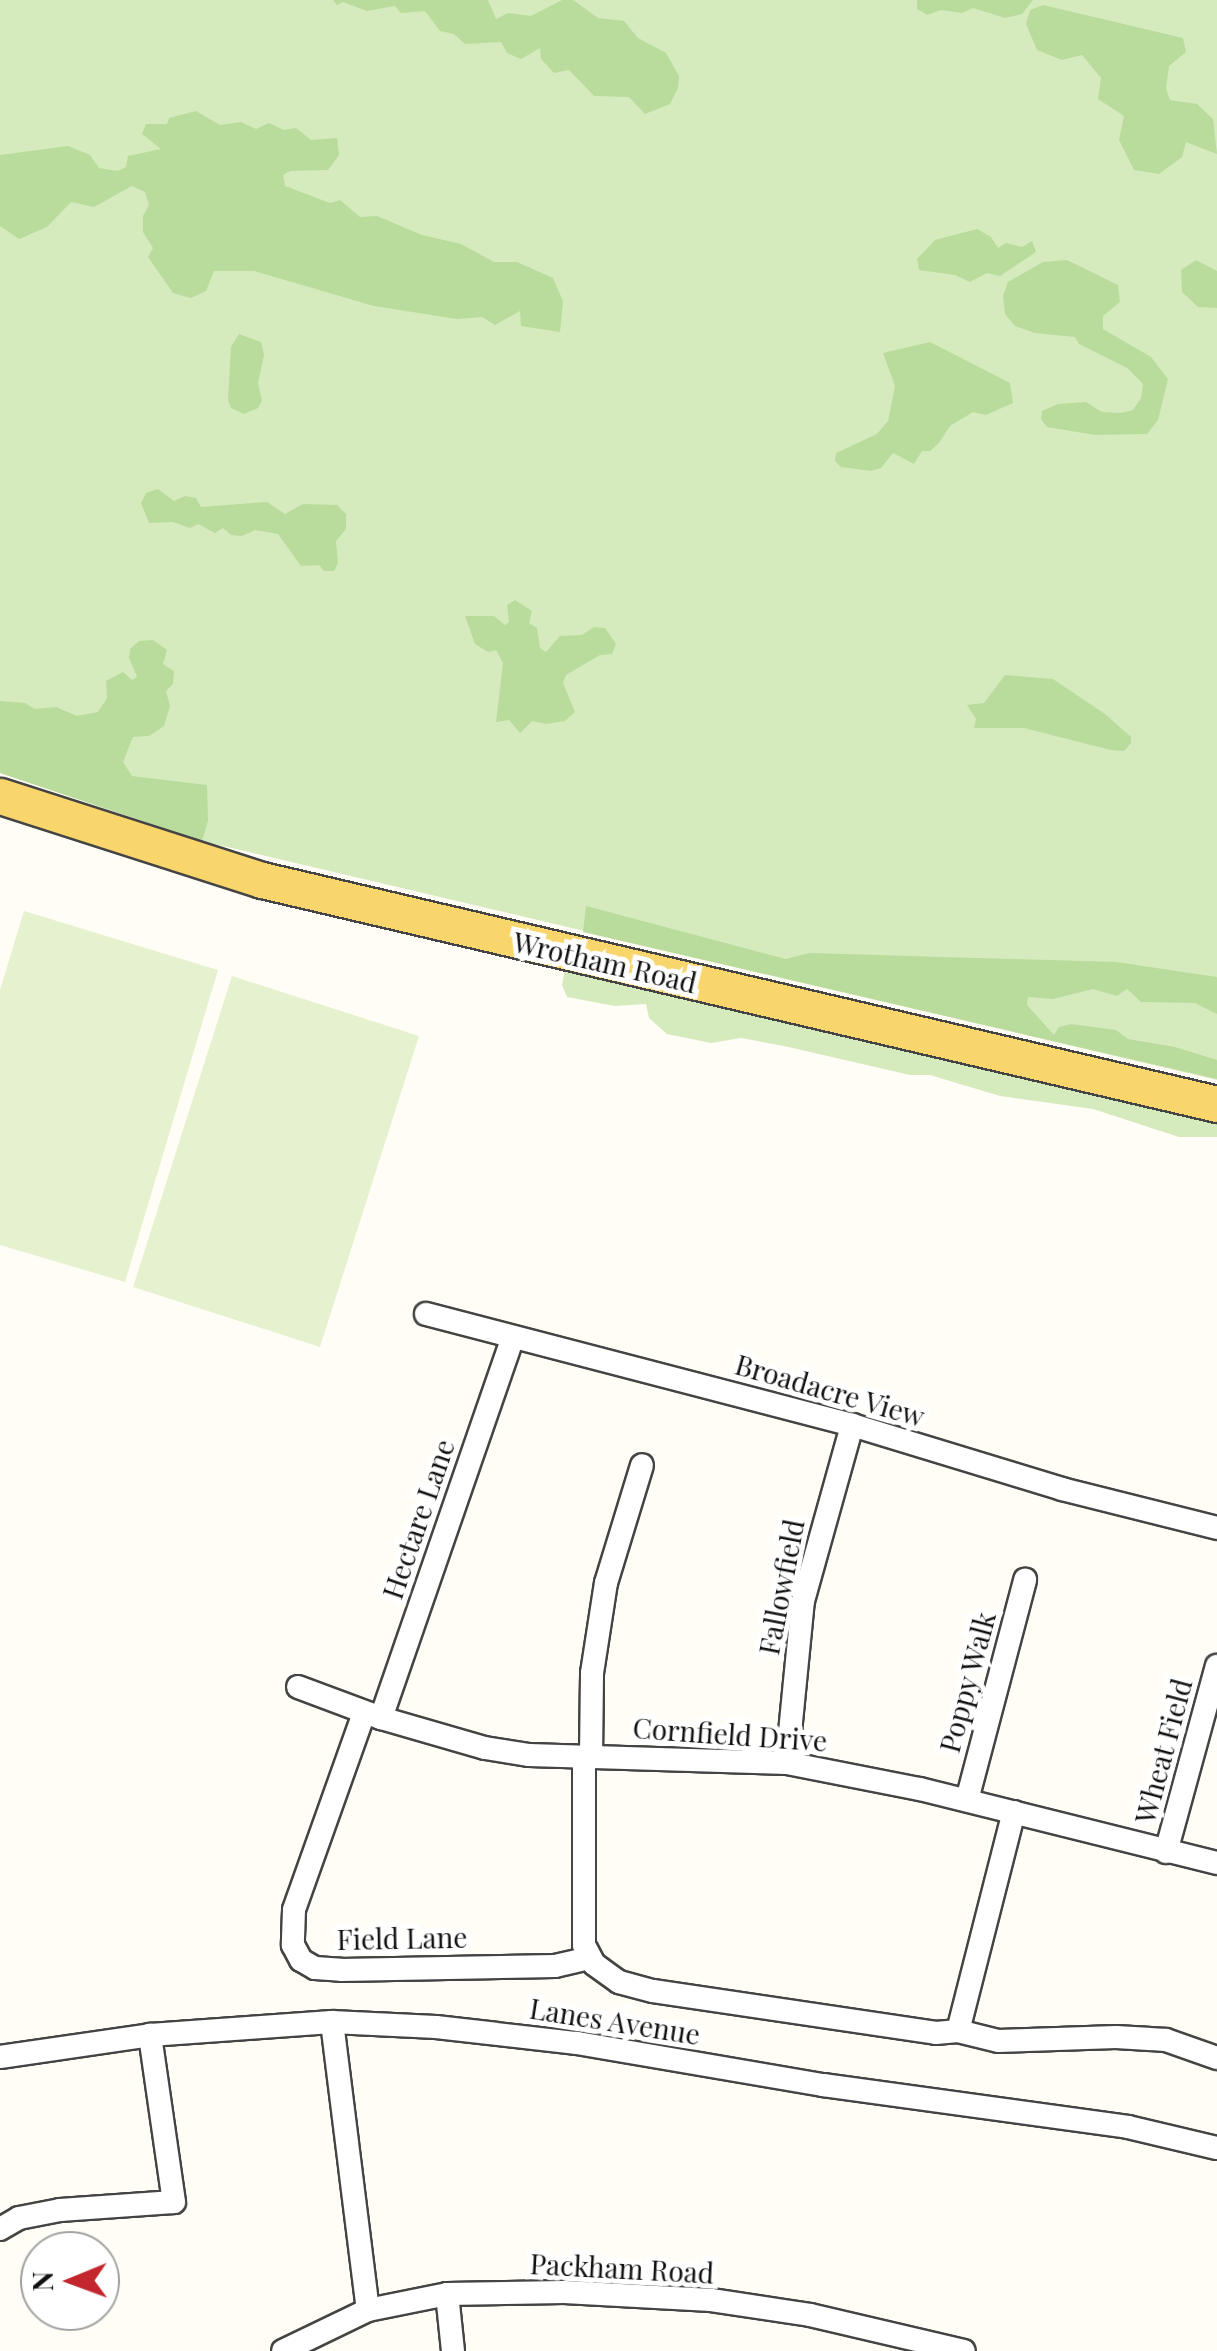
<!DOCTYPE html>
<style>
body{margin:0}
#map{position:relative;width:1217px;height:2351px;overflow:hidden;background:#fffdf5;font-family:"Playfair Display",serif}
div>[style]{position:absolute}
.green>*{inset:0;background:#d5ebbd}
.forest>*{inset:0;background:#b9dc9c}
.pitch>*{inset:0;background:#e6f2cf}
.roads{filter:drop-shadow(2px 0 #444) drop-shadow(-2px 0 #444) drop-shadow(0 2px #444) drop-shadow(0 -2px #444)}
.minor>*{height:22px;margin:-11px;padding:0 11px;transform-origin:11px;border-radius:11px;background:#fff}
.primary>*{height:35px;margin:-17.5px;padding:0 17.5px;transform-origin:17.5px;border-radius:17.5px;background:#f9d66b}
span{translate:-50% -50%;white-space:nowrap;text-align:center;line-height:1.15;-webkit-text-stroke:10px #fff;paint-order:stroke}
.street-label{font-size:28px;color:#111}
.north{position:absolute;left:20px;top:2231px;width:100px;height:100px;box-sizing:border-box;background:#fff;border:2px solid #a0a0a0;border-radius:50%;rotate:269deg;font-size:28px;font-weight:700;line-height:40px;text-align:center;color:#111}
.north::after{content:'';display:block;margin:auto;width:35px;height:45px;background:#c4262e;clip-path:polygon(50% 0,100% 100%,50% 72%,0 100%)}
</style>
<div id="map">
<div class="green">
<i style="clip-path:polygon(0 0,1217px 0,1217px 1080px,202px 841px,0 773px)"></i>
<i style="clip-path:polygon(565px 970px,1217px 1122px,1217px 1137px,1179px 1137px,1093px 1109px,1000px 1096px,930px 1075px,910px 1075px,784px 1046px,741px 1038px,711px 1043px,667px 1034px,649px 1018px,646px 1004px,615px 1006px,567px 997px,562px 985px)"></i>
</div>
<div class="forest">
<i style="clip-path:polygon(333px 0,488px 0,496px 19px,508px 13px,531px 16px,562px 0,573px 0,598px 18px,624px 21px,638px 38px,666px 53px,679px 76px,678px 88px,670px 104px,645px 114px,629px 97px,594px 96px,569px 70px,554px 73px,541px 59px,540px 48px,521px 59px,507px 53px,501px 42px,465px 44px,454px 34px,440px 31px,425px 11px,401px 13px,395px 6px,367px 11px,343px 2px,337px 5px)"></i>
<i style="clip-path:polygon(917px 0,1033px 0,1022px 14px,1005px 18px,973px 8px,962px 13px,941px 10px,927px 15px,917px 9px)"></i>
<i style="clip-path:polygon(1043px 5px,1183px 38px,1186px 52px,1169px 66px,1166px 88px,1170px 100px,1197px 104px,1213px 119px,1217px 154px,1186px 142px,1182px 157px,1159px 174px,1134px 170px,1119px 140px,1124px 116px,1098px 99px,1101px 78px,1082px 55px,1062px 60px,1037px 50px,1026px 24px,1030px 10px)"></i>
<i style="clip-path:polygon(196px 111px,220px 125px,241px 122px,256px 129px,269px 123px,284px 130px,296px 128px,311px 140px,337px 138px,339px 155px,328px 170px,290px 171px,283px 175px,285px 186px,330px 203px,340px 200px,360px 217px,377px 216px,422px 235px,461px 244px,494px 262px,517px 262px,553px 278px,563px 301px,560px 332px,521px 326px,520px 311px,495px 325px,482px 317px,457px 319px,374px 306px,254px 271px,214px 271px,206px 291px,191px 298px,173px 293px,148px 257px,153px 248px,143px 232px,143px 216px,149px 205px,145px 192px,132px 186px,94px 207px,71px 202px,47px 227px,19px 239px,0 226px,0 155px,68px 146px,90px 155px,99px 168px,118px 171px,126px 167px,128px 156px,161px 149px,142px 134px,146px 124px,167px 124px,169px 118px)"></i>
<i style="clip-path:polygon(977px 229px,991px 237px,998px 248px,1006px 243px,1022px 247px,1032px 241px,1036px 252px,1000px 276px,987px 273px,970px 282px,955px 275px,919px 270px,917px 259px,935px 240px)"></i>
<i style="clip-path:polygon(1067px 260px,1118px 285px,1120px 302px,1103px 316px,1103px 329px,1151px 357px,1168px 379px,1158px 420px,1147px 434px,1095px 435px,1047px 427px,1041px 419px,1042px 411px,1058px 404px,1086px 402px,1102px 412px,1121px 413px,1133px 410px,1141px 398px,1143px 384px,1127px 368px,1079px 344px,1075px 337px,1035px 333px,1015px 326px,1005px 314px,1003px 296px,1008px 282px,1043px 262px)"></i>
<i style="clip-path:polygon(1196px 260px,1217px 271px,1217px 308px,1198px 307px,1182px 292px,1181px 270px)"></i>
<i style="clip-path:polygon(239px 334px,261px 342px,264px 355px,258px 383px,262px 401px,258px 408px,244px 414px,231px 408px,228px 400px,231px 347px)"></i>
<i style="clip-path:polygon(930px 342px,1010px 383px,1013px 403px,986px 415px,973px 412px,950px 426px,939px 443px,930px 451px,922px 451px,914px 464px,893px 453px,881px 468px,871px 471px,841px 467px,835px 461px,836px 453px,877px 434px,888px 421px,895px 386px,883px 353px)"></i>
<i style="clip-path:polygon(158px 489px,174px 501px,185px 496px,196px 498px,201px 507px,267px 502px,285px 514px,303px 504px,337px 505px,346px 514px,346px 529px,336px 541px,338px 563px,334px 571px,324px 571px,319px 565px,301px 566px,278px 534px,255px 530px,242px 536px,231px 535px,223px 528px,215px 533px,198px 524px,190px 528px,173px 522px,149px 523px,141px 503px,146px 493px)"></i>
<i style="clip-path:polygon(515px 600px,532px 611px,529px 623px,537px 628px,540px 648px,546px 652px,560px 636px,582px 635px,594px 627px,605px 628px,616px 644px,612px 654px,600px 655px,566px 675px,563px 683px,575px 712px,565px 721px,546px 724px,532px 721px,520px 733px,509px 720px,496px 722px,503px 663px,496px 650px,488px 652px,475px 644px,465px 616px,494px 616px,505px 625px,509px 622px,507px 605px)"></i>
<i style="clip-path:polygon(153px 640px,167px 650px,163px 664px,174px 671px,173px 684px,166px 691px,170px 706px,164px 726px,149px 736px,133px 737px,123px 762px,132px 776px,207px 785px,208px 821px,202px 841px,0 773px,0 701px,25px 703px,35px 709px,56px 707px,77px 716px,98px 712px,107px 698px,106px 681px,123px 672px,132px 680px,137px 677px,129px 658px,130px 649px,139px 641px)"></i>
<i style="clip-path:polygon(1005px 675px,1053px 679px,1105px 714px,1131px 737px,1131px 743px,1124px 751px,1111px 750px,1024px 728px,974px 728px,976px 719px,967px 705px,984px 703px)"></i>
<i style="clip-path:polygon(586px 906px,786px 959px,809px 953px,1116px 962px,1217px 977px,1217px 1014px,1195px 1003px,1141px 1002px,1127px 989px,1117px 996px,1093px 989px,1053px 999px,1028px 997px,1027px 1005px,1054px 1035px,1059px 1027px,1071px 1024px,1116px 1030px,1128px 1039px,1175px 1047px,1217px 1060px,1217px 1079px,583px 932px)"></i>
</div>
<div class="pitch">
<i style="clip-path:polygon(24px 911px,218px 970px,125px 1282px,0 1245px,0 990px)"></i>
<i style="clip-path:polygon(232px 976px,419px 1036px,320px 1347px,133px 1287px)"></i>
</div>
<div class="roads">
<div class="minor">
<i style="left:426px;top:1314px;width:440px;rotate:14.6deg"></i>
<i style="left:852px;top:1425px;width:220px;rotate:16.9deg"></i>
<i style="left:1062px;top:1489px;width:160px;rotate:14.1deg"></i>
<i style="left:298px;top:1687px;width:89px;rotate:20.5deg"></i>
<i style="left:381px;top:1718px;width:108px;rotate:16.1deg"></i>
<i style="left:485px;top:1748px;width:45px;rotate:9deg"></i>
<i style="left:529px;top:1755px;width:258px;rotate:1.8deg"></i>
<i style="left:787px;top:1763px;width:136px;rotate:11.1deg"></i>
<i style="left:920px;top:1789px;width:306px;rotate:14deg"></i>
<i style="left:364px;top:1713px;width:209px;rotate:109.6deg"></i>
<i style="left:294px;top:1910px;width:35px;rotate:92deg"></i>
<i style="left:293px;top:1945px;width:17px;rotate:62deg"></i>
<i style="left:301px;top:1960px;width:16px;rotate:30deg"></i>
<i style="left:315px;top:1968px;width:26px;rotate:4deg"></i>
<i style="left:341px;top:1970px;width:214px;rotate:-1.1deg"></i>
<i style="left:555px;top:1966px;width:35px;rotate:-13deg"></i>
<i style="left:381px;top:1718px;width:401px;rotate:-70.9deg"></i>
<i style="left:584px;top:1757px;width:188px;rotate:90deg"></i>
<i style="left:584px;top:1945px;width:21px;rotate:62deg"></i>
<i style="left:594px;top:1964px;width:31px;rotate:36deg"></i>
<i style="left:619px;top:1982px;width:35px;rotate:15deg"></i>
<i style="left:653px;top:1991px;width:286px;rotate:8.4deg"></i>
<i style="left:936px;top:2033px;width:22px;rotate:-5deg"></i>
<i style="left:958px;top:2031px;width:41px;rotate:14deg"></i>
<i style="left:998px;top:2041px;width:118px;rotate:-1.9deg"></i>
<i style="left:1116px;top:2037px;width:50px;rotate:3.4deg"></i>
<i style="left:1166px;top:2040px;width:54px;rotate:19.4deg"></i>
<i style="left:591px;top:1757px;width:84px;rotate:-89.3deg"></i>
<i style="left:592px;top:1673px;width:91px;rotate:-81.2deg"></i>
<i style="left:606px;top:1583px;width:123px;rotate:-73deg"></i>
<i style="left:787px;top:1763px;width:163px;rotate:-84.4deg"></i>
<i style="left:803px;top:1601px;width:183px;rotate:-74.4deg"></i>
<i style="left:967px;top:1800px;width:228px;rotate:-75.2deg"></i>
<i style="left:1166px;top:1852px;width:193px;rotate:-74.7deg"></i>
<i style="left:332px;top:2022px;width:290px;rotate:82.9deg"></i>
<i style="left:958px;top:2031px;width:226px;rotate:-75.7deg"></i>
<i style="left:0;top:2057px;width:152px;rotate:-8.3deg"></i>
<i style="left:150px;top:2035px;width:182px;rotate:-4.1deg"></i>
<i style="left:332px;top:2022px;width:104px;rotate:2.8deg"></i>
<i style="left:436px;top:2027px;width:142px;rotate:6.5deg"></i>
<i style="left:577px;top:2043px;width:250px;rotate:9.7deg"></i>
<i style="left:823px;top:2085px;width:308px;rotate:7.8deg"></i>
<i style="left:1128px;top:2127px;width:91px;rotate:13.3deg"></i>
<i style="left:0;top:2229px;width:22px;rotate:-30deg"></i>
<i style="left:19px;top:2218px;width:42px;rotate:-11deg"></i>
<i style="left:60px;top:2210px;width:114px;rotate:-4deg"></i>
<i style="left:174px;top:2202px;width:169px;rotate:-98.2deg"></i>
<i style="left:447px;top:2294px;width:57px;rotate:84deg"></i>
<i style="left:283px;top:2351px;width:94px;rotate:-25.8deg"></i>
<i style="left:368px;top:2310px;width:81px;rotate:-11.4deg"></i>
<i style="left:447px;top:2294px;width:117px;rotate:-1deg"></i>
<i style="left:564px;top:2292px;width:147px;rotate:3.1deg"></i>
<i style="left:711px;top:2300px;width:100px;rotate:8.6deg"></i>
<i style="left:810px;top:2315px;width:158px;rotate:13.2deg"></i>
</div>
<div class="primary">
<i style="left:0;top:796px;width:275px;rotate:17.8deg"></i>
<i style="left:262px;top:880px;width:981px;rotate:13.2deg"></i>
</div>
</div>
<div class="street-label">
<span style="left:605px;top:962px;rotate:13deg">Wrotham Road</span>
<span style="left:830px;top:1390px;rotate:16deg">Broadacre View</span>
<span style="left:418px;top:1519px;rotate:-71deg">Hectare Lane</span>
<span style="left:781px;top:1587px;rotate:-79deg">Fallowfield</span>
<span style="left:967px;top:1682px;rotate:-75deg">Poppy Walk</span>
<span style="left:730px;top:1734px;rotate:4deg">Cornfield Drive</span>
<span style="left:1163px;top:1751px;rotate:-75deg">Wheat Field</span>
<span style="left:402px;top:1938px;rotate:-1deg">Field Lane</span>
<span style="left:615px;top:2021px;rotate:9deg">Lanes Avenue</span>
<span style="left:622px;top:2268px;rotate:3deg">Packham Road</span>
</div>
<div class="north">N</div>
</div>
